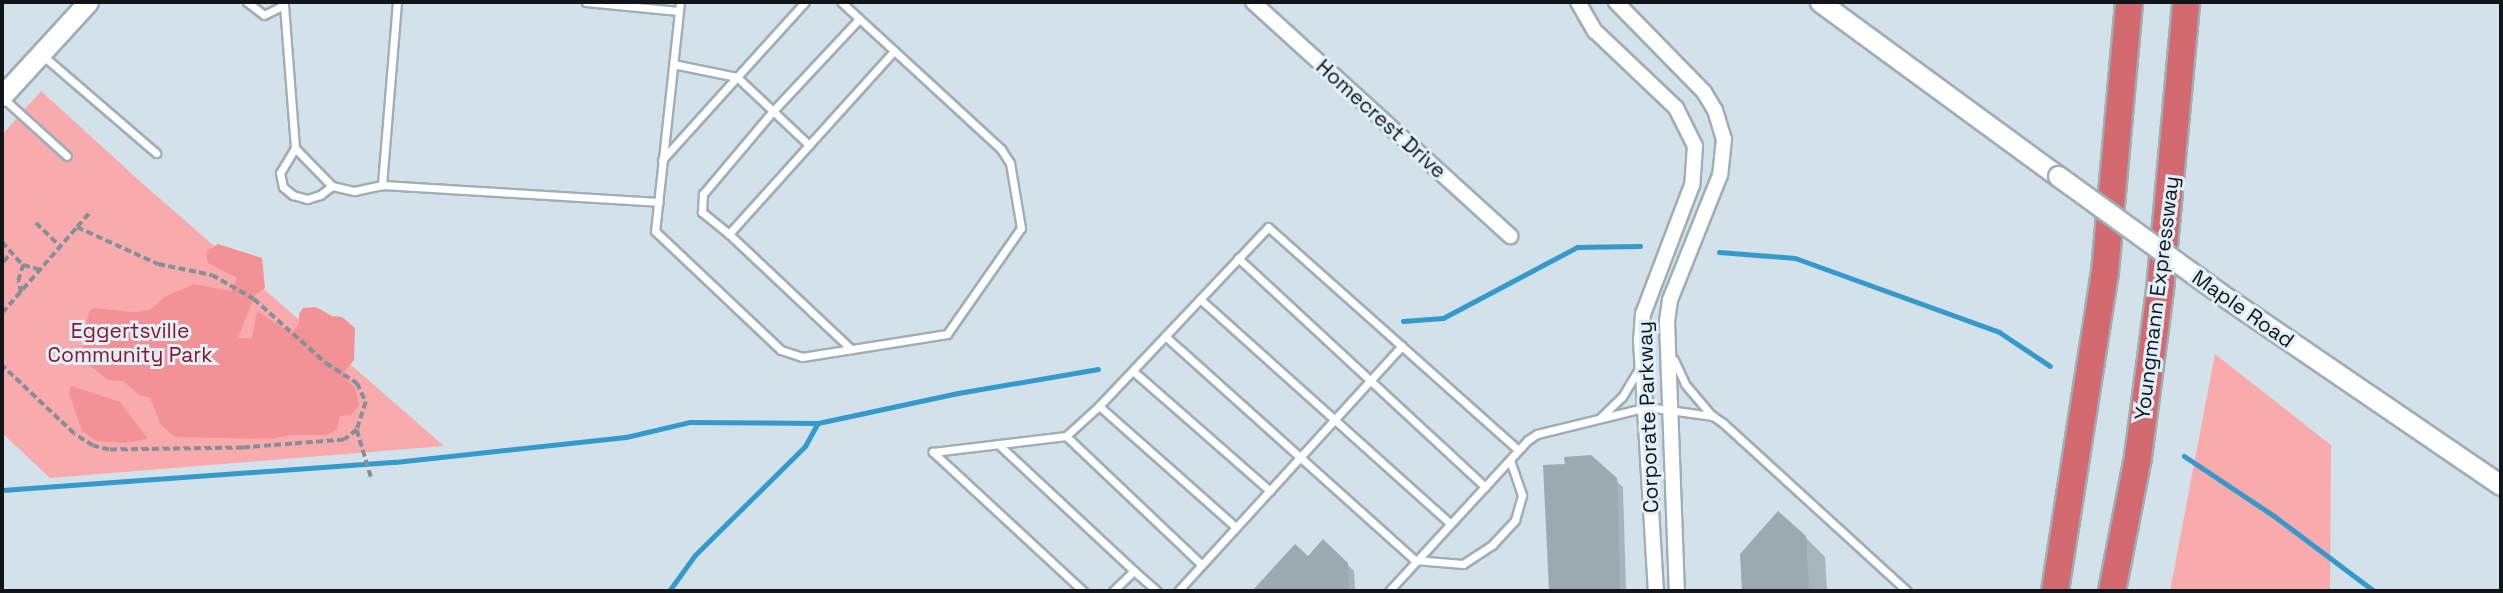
<!DOCTYPE html>
<style>
body{margin:0}
#map{position:relative;width:2503px;height:593px;overflow:hidden;background:#d3e1ea;font-family:"Space Grotesk",sans-serif}
div>[style]{position:absolute}
.green>*{inset:0;background:#f9aaac}
.forest>*{inset:0;background:#f39296}
.shadow>*{inset:0;background:#0003}
.stream>*{height:5px;margin:-2.5px;padding:0 2.5px;transform-origin:2.5px;border-radius:2.5px;background:#3599cc}
.building>*{inset:0;background:#9ba9b1}
.path>*{height:3.5px;margin-top:-1.75px;transform-origin:0;background:repeating-linear-gradient(90deg,#858f96 0 7px,transparent 0 10.5px)}
.roads{filter:drop-shadow(2px 0 #a0aeb6) drop-shadow(-2px 0 #a0aeb6) drop-shadow(0 2px #a0aeb6) drop-shadow(0 -2px #a0aeb6)}
.lane>*{height:7px;margin:-3.5px;padding:0 3.5px;transform-origin:3.5px;border-radius:3.5px;background:#fff}
.street>*{height:14px;margin:-7px;padding:0 7px;transform-origin:7px;border-radius:7px;background:#fff}
.secondary>*{height:19px;margin:-9.5px;padding:0 9.5px;transform-origin:9.5px;border-radius:9.5px;background:#fff}
.highway>*{height:26px;margin:-13px;padding:0 13px;transform-origin:13px;border-radius:13px;background:#d36a70}
.bridges{filter:drop-shadow(2px 0 #a0aeb6) drop-shadow(-2px 0 #a0aeb6) drop-shadow(0 2px #a0aeb6) drop-shadow(0 -2px #a0aeb6)}
.secondary-bridge>*{height:19px;margin:-9.5px;padding:0 9.5px;transform-origin:9.5px;border-radius:9.5px;background:#fff}
span{translate:-50% -50%;white-space:nowrap;text-align:center;line-height:1.15;-webkit-text-stroke:6px #e0eff8;paint-order:stroke}
.street-label{font-size:21px;color:#111519}
.park-label{font-size:21px;color:#89172c}
.frame{position:absolute;inset:0;border:4px solid #111519;pointer-events:none}
</style>
<div id="map">
<div class="green">
<i style="clip-path:polygon(41px 91px,143px 184px,444px 446px,50px 478px,2px 433px,2px 135px)"></i>
<i style="clip-path:polygon(2215px 354px,2331px 445px,2330px 591px,2170px 591px)"></i>
</div>
<div class="forest">
<i style="clip-path:polygon(218px 244px,262px 258px,265px 288px,255px 295px,238px 338px,252px 338px,257px 311px,291px 333px,299px 324px,299px 314px,303px 308px,316px 307px,332px 316px,342px 317px,355px 328px,354px 360px,344px 372px,345px 378px,355px 388px,359px 406px,351px 415px,340px 416px,337px 430px,327px 435px,291px 435px,270px 439px,175px 437px,161px 425px,150px 398px,139px 395px,123px 381px,108px 380px,89px 365px,82px 344px,89px 312px,94px 308px,133px 312px,150px 310px,164px 297px,194px 284px,231px 291px,237px 278px,208px 263px,206px 252px)"></i>
<i style="clip-path:polygon(71px 386px,120px 402px,148px 439px,124px 443px,96px 441px,82px 431px,69px 393px)"></i>
</div>
<div class="shadow">
<i style="clip-path:polygon(1545px 466px,1615px 480px,1623px 487px,1626px 591px,1551px 591px)"></i>
<i style="clip-path:polygon(1805px 537px,1825px 557px,1827px 591px,1744px 591px,1742px 555px)"></i>
<i style="clip-path:polygon(1323px 541px,1354px 571px,1355px 591px,1255px 591px,1295px 547px,1308px 558px)"></i>
</div>
<div class="stream">
<i style="left:1719px;top:252px;width:76px;rotate:4.5deg"></i>
<i style="left:1795px;top:258px;width:217px;rotate:19.9deg"></i>
<i style="left:1999px;top:332px;width:61px;rotate:33.7deg"></i>
<i style="left:1403px;top:321px;width:40px;rotate:-4.3deg"></i>
<i style="left:1443px;top:318px;width:152px;rotate:-27.9deg"></i>
<i style="left:1577px;top:247px;width:63px;rotate:-0.9deg"></i>
<i style="left:2184px;top:456px;width:108px;rotate:33.7deg"></i>
<i style="left:2274px;top:516px;width:125px;rotate:36.9deg"></i>
<i style="left:2px;top:490px;width:394px;rotate:-4.1deg"></i>
<i style="left:395px;top:462px;width:232px;rotate:-6.2deg"></i>
<i style="left:626px;top:437px;width:66px;rotate:-13.2deg"></i>
<i style="left:690px;top:422px;width:128px;rotate:0.4deg"></i>
<i style="left:818px;top:423px;width:143px;rotate:-12.1deg"></i>
<i style="left:958px;top:393px;width:142px;rotate:-9.7deg"></i>
<i style="left:669px;top:591px;width:44px;rotate:-54.2deg"></i>
<i style="left:695px;top:555px;width:155px;rotate:-44.7deg"></i>
<i style="left:805px;top:446px;width:26px;rotate:-61deg"></i>
</div>
<div class="building">
<i style="clip-path:polygon(1591px 455px,1617px 478px,1620px 590px,1549px 591px,1543px 465px,1565px 464px,1564px 457px)"></i>
<i style="clip-path:polygon(1778px 511px,1806px 536px,1809px 587px,1814px 591px,1742px 591px,1740px 554px)"></i>
<i style="clip-path:polygon(1323px 539px,1348px 563px,1349px 591px,1252px 591px,1295px 544px,1308px 556px)"></i>
</div>
<div class="path">
<i style="left:36px;top:223px;width:32px;rotate:44deg"></i>
<i style="left:77px;top:227px;width:21px;rotate:-49deg"></i>
<i style="left:2px;top:242px;width:31px;rotate:48deg"></i>
<i style="left:23px;top:265px;width:16px;rotate:15deg"></i>
<i style="left:3px;top:262px;width:12px;rotate:-48deg"></i>
<i style="left:21px;top:293px;width:12px;rotate:-104deg"></i>
<i style="left:18px;top:281px;width:17px;rotate:-73deg"></i>
<i style="left:2px;top:313px;width:114px;rotate:-48.9deg"></i>
<i style="left:77px;top:227px;width:89px;rotate:24.6deg"></i>
<i style="left:158px;top:264px;width:55px;rotate:11.5deg"></i>
<i style="left:212px;top:275px;width:48px;rotate:29.7deg"></i>
<i style="left:254px;top:299px;width:96px;rotate:41.6deg"></i>
<i style="left:326px;top:363px;width:37px;rotate:33deg"></i>
<i style="left:357px;top:383px;width:21px;rotate:65deg"></i>
<i style="left:366px;top:402px;width:29px;rotate:108deg"></i>
<i style="left:357px;top:430px;width:16px;rotate:142deg"></i>
<i style="left:344px;top:440px;width:101px;rotate:175.5deg"></i>
<i style="left:243px;top:448px;width:134px;rotate:179.1deg"></i>
<i style="left:109px;top:450px;width:16px;rotate:-166deg"></i>
<i style="left:93px;top:446px;width:22px;rotate:-148deg"></i>
<i style="left:74px;top:434px;width:99px;rotate:-136.6deg"></i>
<i style="left:357px;top:430px;width:49px;rotate:73.4deg"></i>
</div>
<div class="roads">
<div class="lane">
<i style="left:247px;top:2px;width:21px;rotate:37deg"></i>
<i style="left:264px;top:15px;width:22px;rotate:-27deg"></i>
<i style="left:284px;top:5px;width:3px;rotate:-90deg"></i>
<i style="left:397px;top:2px;width:184px;rotate:94.7deg"></i>
<i style="left:382px;top:185px;width:277px;rotate:3.5deg"></i>
<i style="left:586px;top:2px;width:93px;rotate:5.5deg"></i>
<i style="left:680px;top:2px;width:230px;rotate:96.2deg"></i>
<i style="left:655px;top:231px;width:173px;rotate:43.4deg"></i>
<i style="left:781px;top:350px;width:22px;rotate:18deg"></i>
<i style="left:802px;top:357px;width:147px;rotate:-9deg"></i>
<i style="left:947px;top:334px;width:129px;rotate:-55.1deg"></i>
<i style="left:1021px;top:228px;width:66px;rotate:-99.6deg"></i>
<i style="left:1010px;top:163px;width:17px;rotate:-123deg"></i>
<i style="left:1001px;top:149px;width:217px;rotate:-137.4deg"></i>
<i style="left:284px;top:5px;width:143px;rotate:85.6deg"></i>
<i style="left:295px;top:148px;width:53px;rotate:45.8deg"></i>
<i style="left:332px;top:186px;width:23px;rotate:13deg"></i>
<i style="left:354px;top:191px;width:29px;rotate:-12deg"></i>
<i style="left:41px;top:54px;width:152px;rotate:40.7deg"></i>
<i style="left:673px;top:64px;width:65px;rotate:11.5deg"></i>
<i style="left:737px;top:77px;width:101px;rotate:-47.8deg"></i>
<i style="left:3px;top:98px;width:86px;rotate:42.2deg"></i>
<i style="left:809px;top:145px;width:120px;rotate:132deg"></i>
<i style="left:729px;top:234px;width:168px;rotate:43.3deg"></i>
<i style="left:295px;top:148px;width:29px;rotate:121deg"></i>
<i style="left:280px;top:173px;width:14px;rotate:78deg"></i>
<i style="left:283px;top:187px;width:13px;rotate:39deg"></i>
<i style="left:293px;top:195px;width:15px;rotate:16deg"></i>
<i style="left:307px;top:199px;width:14px;rotate:-17deg"></i>
<i style="left:320px;top:195px;width:15px;rotate:-37deg"></i>
<i style="left:662px;top:160px;width:112px;rotate:-47.9deg"></i>
<i style="left:737px;top:77px;width:99px;rotate:43.4deg"></i>
<i style="left:809px;top:145px;width:127px;rotate:-47.9deg"></i>
<i style="left:729px;top:234px;width:35px;rotate:-141deg"></i>
<i style="left:702px;top:212px;width:18px;rotate:-87deg"></i>
<i style="left:703px;top:194px;width:109px;rotate:-49.9deg"></i>
<i style="left:773px;top:111px;width:126px;rotate:-46.9deg"></i>
<i style="left:1238px;top:258px;width:337px;rotate:42.8deg"></i>
<i style="left:1200px;top:299px;width:336px;rotate:41.9deg"></i>
<i style="left:1165px;top:336px;width:336px;rotate:41.9deg"></i>
<i style="left:1415px;top:560px;width:48px;rotate:4.8deg"></i>
<i style="left:1463px;top:564px;width:35px;rotate:-33deg"></i>
<i style="left:1492px;top:545px;width:34px;rotate:-47deg"></i>
<i style="left:1515px;top:520px;width:26px;rotate:-74deg"></i>
<i style="left:1522px;top:495px;width:37px;rotate:-109deg"></i>
<i style="left:1674px;top:360px;width:26px;rotate:65deg"></i>
<i style="left:1685px;top:384px;width:42px;rotate:49.8deg"></i>
<i style="left:1133px;top:371px;width:182px;rotate:41.2deg"></i>
<i style="left:1099px;top:406px;width:183px;rotate:41.5deg"></i>
<i style="left:1601px;top:417px;width:29px;rotate:-44deg"></i>
<i style="left:1622px;top:397px;width:33px;rotate:-59deg"></i>
<i style="left:1066px;top:436px;width:187px;rotate:43.5deg"></i>
<i style="left:998px;top:444px;width:186px;rotate:43deg"></i>
<i style="left:1083px;top:591px;width:205px;rotate:-137.2deg"></i>
<i style="left:933px;top:452px;width:134px;rotate:-6.9deg"></i>
<i style="left:1066px;top:436px;width:45px;rotate:-42.3deg"></i>
<i style="left:1099px;top:406px;width:246px;rotate:-46.6deg"></i>
<i style="left:1268px;top:227px;width:335px;rotate:41.7deg"></i>
<i style="left:1113px;top:591px;width:29px;rotate:-44deg"></i>
<i style="left:1134px;top:571px;width:30px;rotate:41deg"></i>
<i style="left:1178px;top:591px;width:332px;rotate:-47.6deg"></i>
<i style="left:1389px;top:591px;width:205px;rotate:-47.4deg"></i>
<i style="left:1528px;top:440px;width:11px;rotate:-34deg"></i>
<i style="left:1537px;top:434px;width:113px;rotate:-13.8deg"></i>
<i style="left:1647px;top:407px;width:67px;rotate:7.8deg"></i>
<i style="left:1713px;top:416px;width:12px;rotate:35deg"></i>
<i style="left:1723px;top:423px;width:249px;rotate:42.4deg"></i>
</div>
<div class="street">
<i style="left:1253px;top:2px;width:348px;rotate:42.3deg"></i>
<i style="left:1578px;top:2px;width:34px;rotate:60deg"></i>
<i style="left:1595px;top:31px;width:112px;rotate:43.5deg"></i>
<i style="left:1676px;top:108px;width:42px;rotate:63.4deg"></i>
<i style="left:1695px;top:146px;width:39px;rotate:94deg"></i>
<i style="left:1692px;top:185px;width:138px;rotate:110.8deg"></i>
<i style="left:1643px;top:314px;width:26px;rotate:94deg"></i>
<i style="left:1641px;top:340px;width:251px;rotate:86.6deg"></i>
<i style="left:1616px;top:2px;width:126px;rotate:45.6deg"></i>
<i style="left:1704px;top:92px;width:21px;rotate:59deg"></i>
<i style="left:1715px;top:110px;width:30px;rotate:73deg"></i>
<i style="left:1724px;top:139px;width:36px;rotate:96deg"></i>
<i style="left:1720px;top:175px;width:135px;rotate:111.8deg"></i>
<i style="left:1670px;top:300px;width:22px;rotate:98deg"></i>
<i style="left:1667px;top:322px;width:269px;rotate:87.9deg"></i>
</div>
<div class="secondary">
<i style="left:1820px;top:2px;width:295px;rotate:36.2deg"></i>
<i style="left:2px;top:96px;width:127px;rotate:-47.5deg"></i>
<i style="left:2228px;top:299px;width:330px;rotate:34.3deg"></i>
</div>
<div class="highway">
<i style="left:2055px;top:591px;width:323px;rotate:-81.1deg"></i>
<i style="left:2105px;top:272px;width:271px;rotate:-84.9deg"></i>
<i style="left:2112px;top:591px;width:136px;rotate:-79deg"></i>
<i style="left:2138px;top:457px;width:168px;rotate:-82.5deg"></i>
<i style="left:2160px;top:290px;width:289px;rotate:-84.8deg"></i>
</div>
</div>
<div class="bridges">
<div class="secondary-bridge">
<i style="left:2058px;top:176px;width:210px;rotate:35.9deg"></i>
</div>
</div>
<div class="street-label">
<span style="left:1381px;top:119px;rotate:42deg">Homecrest Drive</span>
<span style="left:2157px;top:298px;rotate:-83deg">Youngmann Expressway</span>
<span style="left:2243px;top:309px;rotate:35deg">Maple Road</span>
<span style="left:1648px;top:417px;rotate:-92deg">Corporate Parkway</span>
</div>
<div class="park-label">
<span style="left:130px;top:343px">Eggertsville<br>Community Park</span>
</div>
<div class="frame"></div>
</div>
